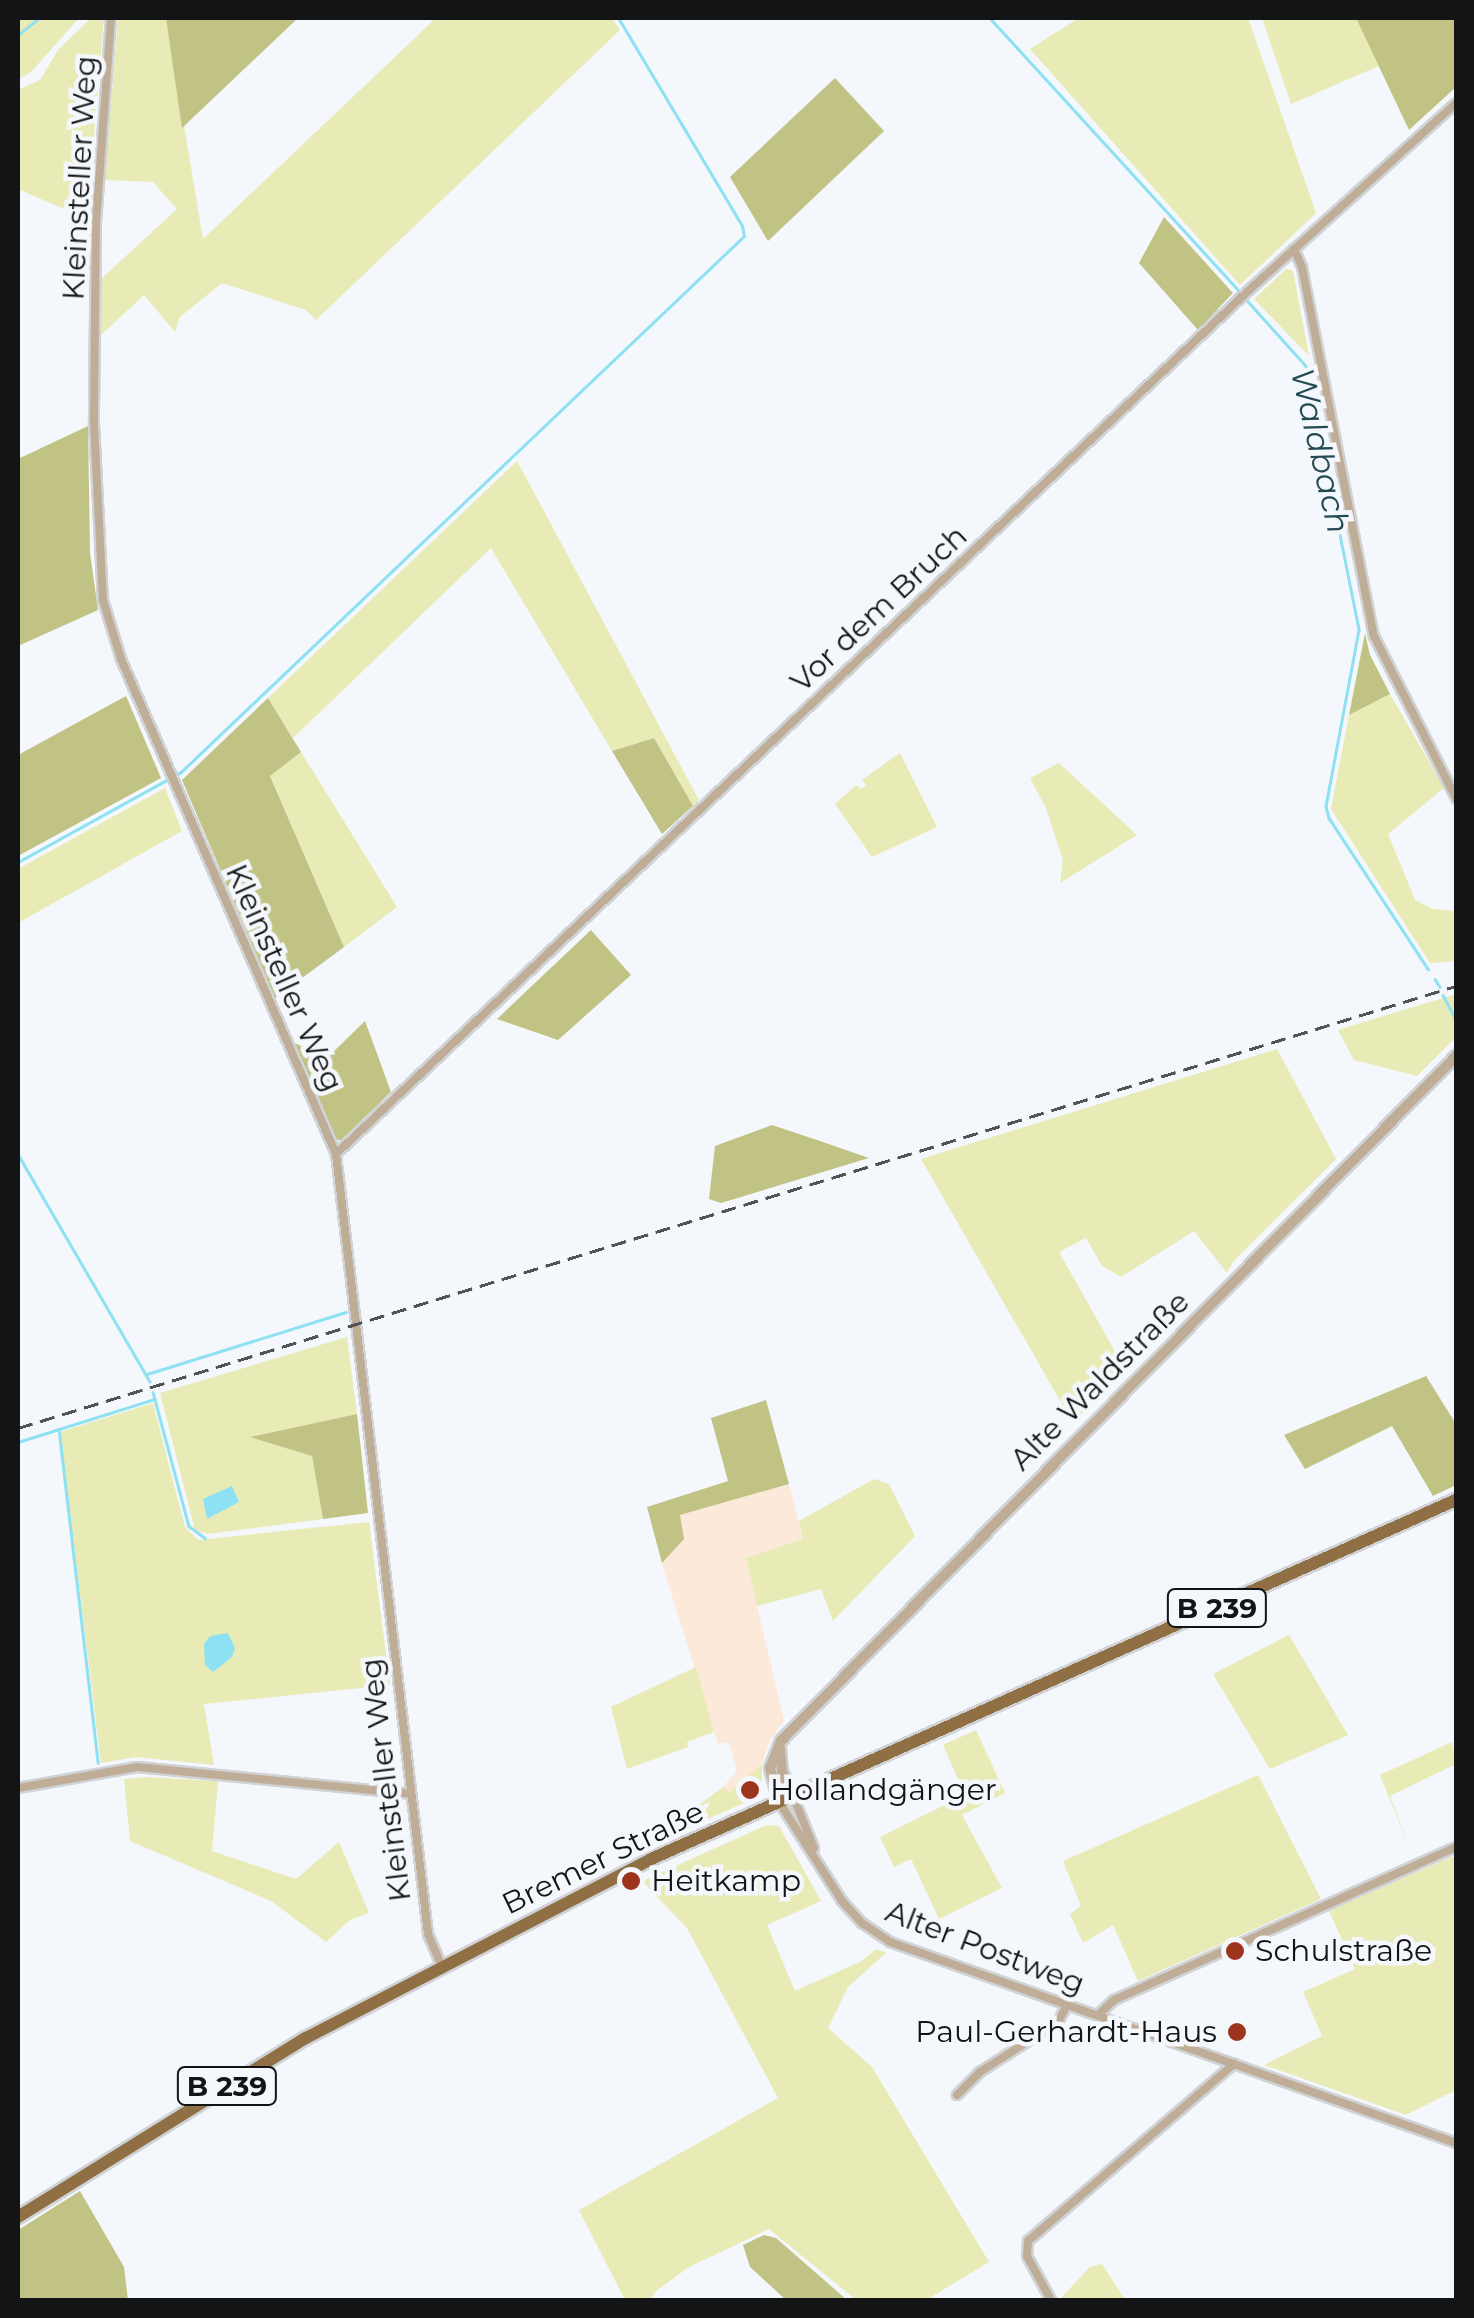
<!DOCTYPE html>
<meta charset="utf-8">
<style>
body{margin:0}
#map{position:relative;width:1474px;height:2318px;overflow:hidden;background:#f4f7fb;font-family:Montserrat,sans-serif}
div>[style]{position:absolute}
.commercial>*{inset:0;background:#fde9da}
.green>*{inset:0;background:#e8ebb5}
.forest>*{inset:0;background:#c0c383}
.water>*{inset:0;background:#8ee1f2}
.stream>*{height:2.5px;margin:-1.25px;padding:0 1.25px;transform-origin:1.25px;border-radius:1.25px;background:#8ee1f2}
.roads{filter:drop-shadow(2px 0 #d0d3d6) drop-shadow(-2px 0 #d0d3d6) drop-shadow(0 2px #d0d3d6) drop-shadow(0 -2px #d0d3d6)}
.minor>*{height:8px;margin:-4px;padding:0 4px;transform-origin:4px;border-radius:4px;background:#c0ad97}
.tertiary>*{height:10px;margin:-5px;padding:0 5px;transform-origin:5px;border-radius:5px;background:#c0ad97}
.primary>*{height:12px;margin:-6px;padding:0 6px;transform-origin:6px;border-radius:6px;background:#906f45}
.rail>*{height:2.5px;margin-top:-1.25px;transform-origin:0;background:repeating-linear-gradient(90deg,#515354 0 15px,transparent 0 23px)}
.dots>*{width:28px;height:28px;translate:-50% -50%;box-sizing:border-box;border:5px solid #f4f7fb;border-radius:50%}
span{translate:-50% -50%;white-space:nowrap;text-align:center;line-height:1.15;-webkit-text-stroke:9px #f4f7fb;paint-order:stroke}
.shield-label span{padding:2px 8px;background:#f4f7fb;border:2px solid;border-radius:8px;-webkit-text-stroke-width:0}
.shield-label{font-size:28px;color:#131415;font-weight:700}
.street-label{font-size:30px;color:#131415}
.poi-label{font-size:30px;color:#131415}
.left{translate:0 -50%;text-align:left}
.right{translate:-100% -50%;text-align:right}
.water-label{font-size:32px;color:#234a52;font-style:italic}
.frame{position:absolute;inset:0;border:20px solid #131415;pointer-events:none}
</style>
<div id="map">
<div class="commercial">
<i style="clip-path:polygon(789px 1484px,803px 1539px,746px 1558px,784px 1721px,770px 1740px,762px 1764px,730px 1793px,723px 1787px,737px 1771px,729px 1742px,718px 1744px,662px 1563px,684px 1539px,679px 1515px)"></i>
</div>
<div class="green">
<i style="clip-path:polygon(18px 18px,79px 18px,31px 72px,18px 79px)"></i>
<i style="clip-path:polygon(91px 18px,104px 18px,87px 219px,18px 189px,18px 90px,40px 80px,58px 50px)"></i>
<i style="clip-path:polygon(118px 18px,166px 18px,203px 239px,436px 18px,612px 18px,620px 30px,316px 320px,306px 310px,222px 283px,180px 317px,175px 332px,144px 295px,100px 336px,101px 279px,177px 209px,153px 182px,105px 180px)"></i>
<i style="clip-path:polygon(1079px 18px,1248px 18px,1316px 213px,1240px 285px,1030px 49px)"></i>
<i style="clip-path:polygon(1262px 18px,1356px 18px,1379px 66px,1291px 104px)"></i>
<i style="clip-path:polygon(1286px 269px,1293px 271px,1309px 356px,1254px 299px)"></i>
<i style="clip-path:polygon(517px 461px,699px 800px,693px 806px,654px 738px,612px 751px,491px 548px,293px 738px,268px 698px)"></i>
<i style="clip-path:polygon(1390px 694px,1444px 788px,1388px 834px,1415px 900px,1433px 909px,1456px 911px,1456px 961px,1430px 963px,1331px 809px,1349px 715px)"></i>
<i style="clip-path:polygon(301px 752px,397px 907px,344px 947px,270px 775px)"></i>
<i style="clip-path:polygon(900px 753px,937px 827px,872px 857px,835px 804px,856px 785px,861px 789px,866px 785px,862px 780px)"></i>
<i style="clip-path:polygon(1059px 763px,1137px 835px,1060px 883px,1063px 860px,1046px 808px,1030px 778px)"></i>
<i style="clip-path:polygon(165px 788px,182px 831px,18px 923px,18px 869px)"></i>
<i style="clip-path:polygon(1456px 994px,1456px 1037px,1417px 1076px,1354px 1060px,1338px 1030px)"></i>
<i style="clip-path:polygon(1277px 1049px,1336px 1159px,1233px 1262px,1227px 1273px,1194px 1231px,1121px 1277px,1102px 1266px,1086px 1238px,1059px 1252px,1126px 1371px,1073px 1423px,921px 1159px)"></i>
<i style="clip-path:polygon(347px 1337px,357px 1414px,253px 1437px,312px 1456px,323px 1519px,208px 1534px,195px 1530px,160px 1393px)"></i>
<i style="clip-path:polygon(153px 1403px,185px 1527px,198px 1540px,369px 1522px,390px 1685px,204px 1704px,214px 1765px,136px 1757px,101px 1763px,60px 1432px)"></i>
<i style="clip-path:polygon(874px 1479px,889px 1484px,915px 1536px,833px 1621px,821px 1589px,757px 1606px,746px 1558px,803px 1539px,799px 1521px)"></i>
<i style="clip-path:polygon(1289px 1635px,1348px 1735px,1270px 1769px,1213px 1674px)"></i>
<i style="clip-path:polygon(696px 1667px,714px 1732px,687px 1742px,688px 1747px,627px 1769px,611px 1707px)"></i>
<i style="clip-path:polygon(976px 1730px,1005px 1793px,962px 1815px,1002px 1888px,939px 1919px,911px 1859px,894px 1867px,880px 1837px,965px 1795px,943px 1745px)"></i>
<i style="clip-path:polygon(1452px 1742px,1456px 1764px,1390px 1796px,1413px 1856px,1380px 1775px)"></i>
<i style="clip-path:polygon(762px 1764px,762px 1789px,755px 1798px,701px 1822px,698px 1817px,690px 1818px,688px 1813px,723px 1787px,730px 1792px)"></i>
<i style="clip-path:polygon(1258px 1775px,1321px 1899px,1138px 1981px,1113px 1925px,1083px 1943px,1070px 1914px,1081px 1906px,1063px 1861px)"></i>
<i style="clip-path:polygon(146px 1777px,218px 1781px,212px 1851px,296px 1879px,339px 1842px,369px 1913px,350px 1920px,326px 1942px,271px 1901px,130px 1841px,124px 1779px)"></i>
<i style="clip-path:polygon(767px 1825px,779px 1826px,821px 1901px,767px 1925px,795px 1991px,862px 1961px,876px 1949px,886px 1953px,848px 1987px,828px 2028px,872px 2067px,989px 2262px,926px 2300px,856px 2300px,769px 2229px,689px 2267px,656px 2291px,651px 2300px,625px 2300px,579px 2210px,778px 2098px,687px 1928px,642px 1881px)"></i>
<i style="clip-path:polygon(1456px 1855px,1456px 2090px,1406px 2115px,1264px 2065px,1322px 2036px,1303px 1992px,1355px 1969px,1329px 1911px)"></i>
<i style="clip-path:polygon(1102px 2264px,1125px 2300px,1059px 2300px,1090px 2267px)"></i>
</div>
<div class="forest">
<i style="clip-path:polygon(166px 18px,298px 18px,182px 128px)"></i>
<i style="clip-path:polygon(1356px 18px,1456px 18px,1456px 87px,1409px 130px)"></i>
<i style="clip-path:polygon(835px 78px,884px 131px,768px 241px,730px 177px)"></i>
<i style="clip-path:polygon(1164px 217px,1233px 293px,1198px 330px,1139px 263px)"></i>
<i style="clip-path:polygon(88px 426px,90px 553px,98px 610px,18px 646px,18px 459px)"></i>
<i style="clip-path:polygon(1365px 633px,1370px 655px,1390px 694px,1349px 715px)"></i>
<i style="clip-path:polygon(126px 696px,161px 778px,18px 856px,18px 755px)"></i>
<i style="clip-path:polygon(268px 698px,301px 752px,270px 776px,344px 947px,275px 998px,182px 780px)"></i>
<i style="clip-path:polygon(654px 738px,693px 806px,662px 834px,612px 751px)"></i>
<i style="clip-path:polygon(591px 930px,631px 975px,558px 1040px,497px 1019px)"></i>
<i style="clip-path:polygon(365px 1021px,391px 1092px,341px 1140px,335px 1140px,294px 1043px,329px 1056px)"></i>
<i style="clip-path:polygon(772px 1125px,820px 1141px,869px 1158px,721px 1203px,709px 1199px,715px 1146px)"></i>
<i style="clip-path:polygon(1426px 1376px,1456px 1424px,1456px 1485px,1433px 1496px,1392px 1426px,1305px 1469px,1284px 1435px)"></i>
<i style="clip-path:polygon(766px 1400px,789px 1484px,680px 1515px,684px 1539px,662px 1563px,647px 1507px,728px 1481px,711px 1418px)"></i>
<i style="clip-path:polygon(357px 1414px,368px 1513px,323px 1519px,312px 1456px,250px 1437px)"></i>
<i style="clip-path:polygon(80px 2191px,124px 2267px,128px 2300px,18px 2300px,18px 2230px)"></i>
<i style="clip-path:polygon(764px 2235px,776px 2238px,847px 2300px,786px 2300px,750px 2267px,743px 2245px)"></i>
</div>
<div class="water">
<i style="clip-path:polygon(232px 1486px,239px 1502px,207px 1519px,203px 1499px)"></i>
<i style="clip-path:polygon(228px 1633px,235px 1648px,232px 1657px,213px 1672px,205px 1665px,204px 1644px,210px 1636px)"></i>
</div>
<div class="stream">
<i style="left:990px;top:18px;width:371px;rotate:47.6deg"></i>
<i style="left:18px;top:35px;width:27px;rotate:-39deg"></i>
<i style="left:1245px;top:298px;width:91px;rotate:48.1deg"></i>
<i style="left:1306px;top:366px;width:269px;rotate:78.6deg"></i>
<i style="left:1359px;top:630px;width:179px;rotate:100.6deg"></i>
<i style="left:1326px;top:806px;width:12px;rotate:76deg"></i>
<i style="left:1329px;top:818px;width:181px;rotate:56.7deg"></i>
<i style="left:18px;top:862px;width:186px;rotate:-28.9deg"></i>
<i style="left:181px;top:772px;width:777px;rotate:-43.59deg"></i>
<i style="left:744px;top:236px;width:10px;rotate:-101deg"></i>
<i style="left:742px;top:226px;width:242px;rotate:-120.8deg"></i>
<i style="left:1435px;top:979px;width:9px;rotate:58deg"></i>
<i style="left:1443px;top:995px;width:27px;rotate:62deg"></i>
<i style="left:18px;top:1154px;width:263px;rotate:59.9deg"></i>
<i style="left:147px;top:1374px;width:208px;rotate:-17.3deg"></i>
<i style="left:153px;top:1392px;width:139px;rotate:75deg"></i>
<i style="left:189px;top:1526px;width:20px;rotate:37deg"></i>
<i style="left:59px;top:1429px;width:336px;rotate:83.3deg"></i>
<i style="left:18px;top:1442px;width:143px;rotate:-17.5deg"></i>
</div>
<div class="roads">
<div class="minor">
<i style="left:111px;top:18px;width:203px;rotate:94.2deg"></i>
<i style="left:96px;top:220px;width:204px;rotate:90.6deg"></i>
<i style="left:94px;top:424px;width:176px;rotate:87.1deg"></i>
<i style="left:103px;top:600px;width:62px;rotate:73deg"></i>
<i style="left:121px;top:659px;width:540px;rotate:66.52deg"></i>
<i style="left:336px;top:1154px;width:785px;rotate:83.27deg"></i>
<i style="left:428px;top:1934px;width:34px;rotate:67deg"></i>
<i style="left:1294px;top:249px;width:20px;rotate:66deg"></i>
<i style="left:1302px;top:267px;width:376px;rotate:79deg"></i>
<i style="left:1374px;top:636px;width:182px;rotate:63.2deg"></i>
<i style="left:336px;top:1154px;width:1256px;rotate:-43.42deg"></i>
<i style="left:1248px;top:291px;width:280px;rotate:-42.1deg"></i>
<i style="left:18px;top:1788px;width:121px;rotate:-10deg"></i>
<i style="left:137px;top:1767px;width:274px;rotate:5.6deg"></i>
<i style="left:793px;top:1796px;width:56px;rotate:68deg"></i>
<i style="left:779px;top:1802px;width:117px;rotate:57.5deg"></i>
<i style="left:842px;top:1901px;width:30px;rotate:48deg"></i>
<i style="left:862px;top:1923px;width:34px;rotate:34deg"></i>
<i style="left:890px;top:1942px;width:601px;rotate:19.55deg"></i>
<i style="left:1098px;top:2015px;width:22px;rotate:-43deg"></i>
<i style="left:1114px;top:2000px;width:375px;rotate:-24.1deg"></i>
<i style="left:957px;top:2095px;width:33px;rotate:-45deg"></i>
<i style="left:980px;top:2072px;width:93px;rotate:-32.7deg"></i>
<i style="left:1058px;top:2022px;width:19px;rotate:-62deg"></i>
<i style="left:1051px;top:2300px;width:50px;rotate:-118.6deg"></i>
<i style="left:1027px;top:2256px;width:15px;rotate:-86deg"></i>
<i style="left:1028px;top:2241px;width:272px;rotate:-40.7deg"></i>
</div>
<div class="tertiary">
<i style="left:780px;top:1749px;width:22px;rotate:85deg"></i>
<i style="left:782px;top:1771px;width:27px;rotate:66deg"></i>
<i style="left:779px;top:1802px;width:35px;rotate:-105deg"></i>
<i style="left:770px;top:1768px;width:29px;rotate:-68deg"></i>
<i style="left:781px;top:1741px;width:962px;rotate:-45.42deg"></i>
</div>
<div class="primary">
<i style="left:18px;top:2217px;width:339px;rotate:-31.9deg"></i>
<i style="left:306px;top:2038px;width:389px;rotate:-27.4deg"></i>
<i style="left:651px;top:1859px;width:881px;rotate:-24.04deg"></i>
</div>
</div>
<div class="rail">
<i style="left:18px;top:1428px;width:1504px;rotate:-17.09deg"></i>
</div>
<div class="dots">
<i style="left:750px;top:1790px;background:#9d341d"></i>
<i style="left:631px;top:1881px;background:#9d341d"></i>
<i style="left:1235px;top:1951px;background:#9d341d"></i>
<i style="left:1237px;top:2032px;background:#9d341d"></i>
</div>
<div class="shield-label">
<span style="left:1217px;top:1608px">B 239</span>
<span style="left:227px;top:2086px">B 239</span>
</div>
<div class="street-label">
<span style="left:80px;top:178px;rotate:-87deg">Kleinsteller Weg</span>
<span style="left:879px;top:609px;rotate:-43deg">Vor dem Bruch</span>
<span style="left:284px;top:978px;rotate:66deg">Kleinsteller Weg</span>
<span style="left:1100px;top:1381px;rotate:-45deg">Alte Waldstraße</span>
<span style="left:386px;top:1780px;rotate:-97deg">Kleinsteller Weg</span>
<span style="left:603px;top:1858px;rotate:-26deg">Bremer Straße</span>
<span style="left:985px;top:1948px;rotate:21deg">Alter Postweg</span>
</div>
<div class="poi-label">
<span class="left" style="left:770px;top:1790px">Hollandgänger</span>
<span class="left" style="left:651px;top:1881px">Heitkamp</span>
<span class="left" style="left:1255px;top:1951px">Schulstraße</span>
<span class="right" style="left:1217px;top:2032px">Paul-Gerhardt-Haus</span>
</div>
<div class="water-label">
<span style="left:1320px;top:451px;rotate:77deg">Waldbach</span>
</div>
<div class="frame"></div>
</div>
